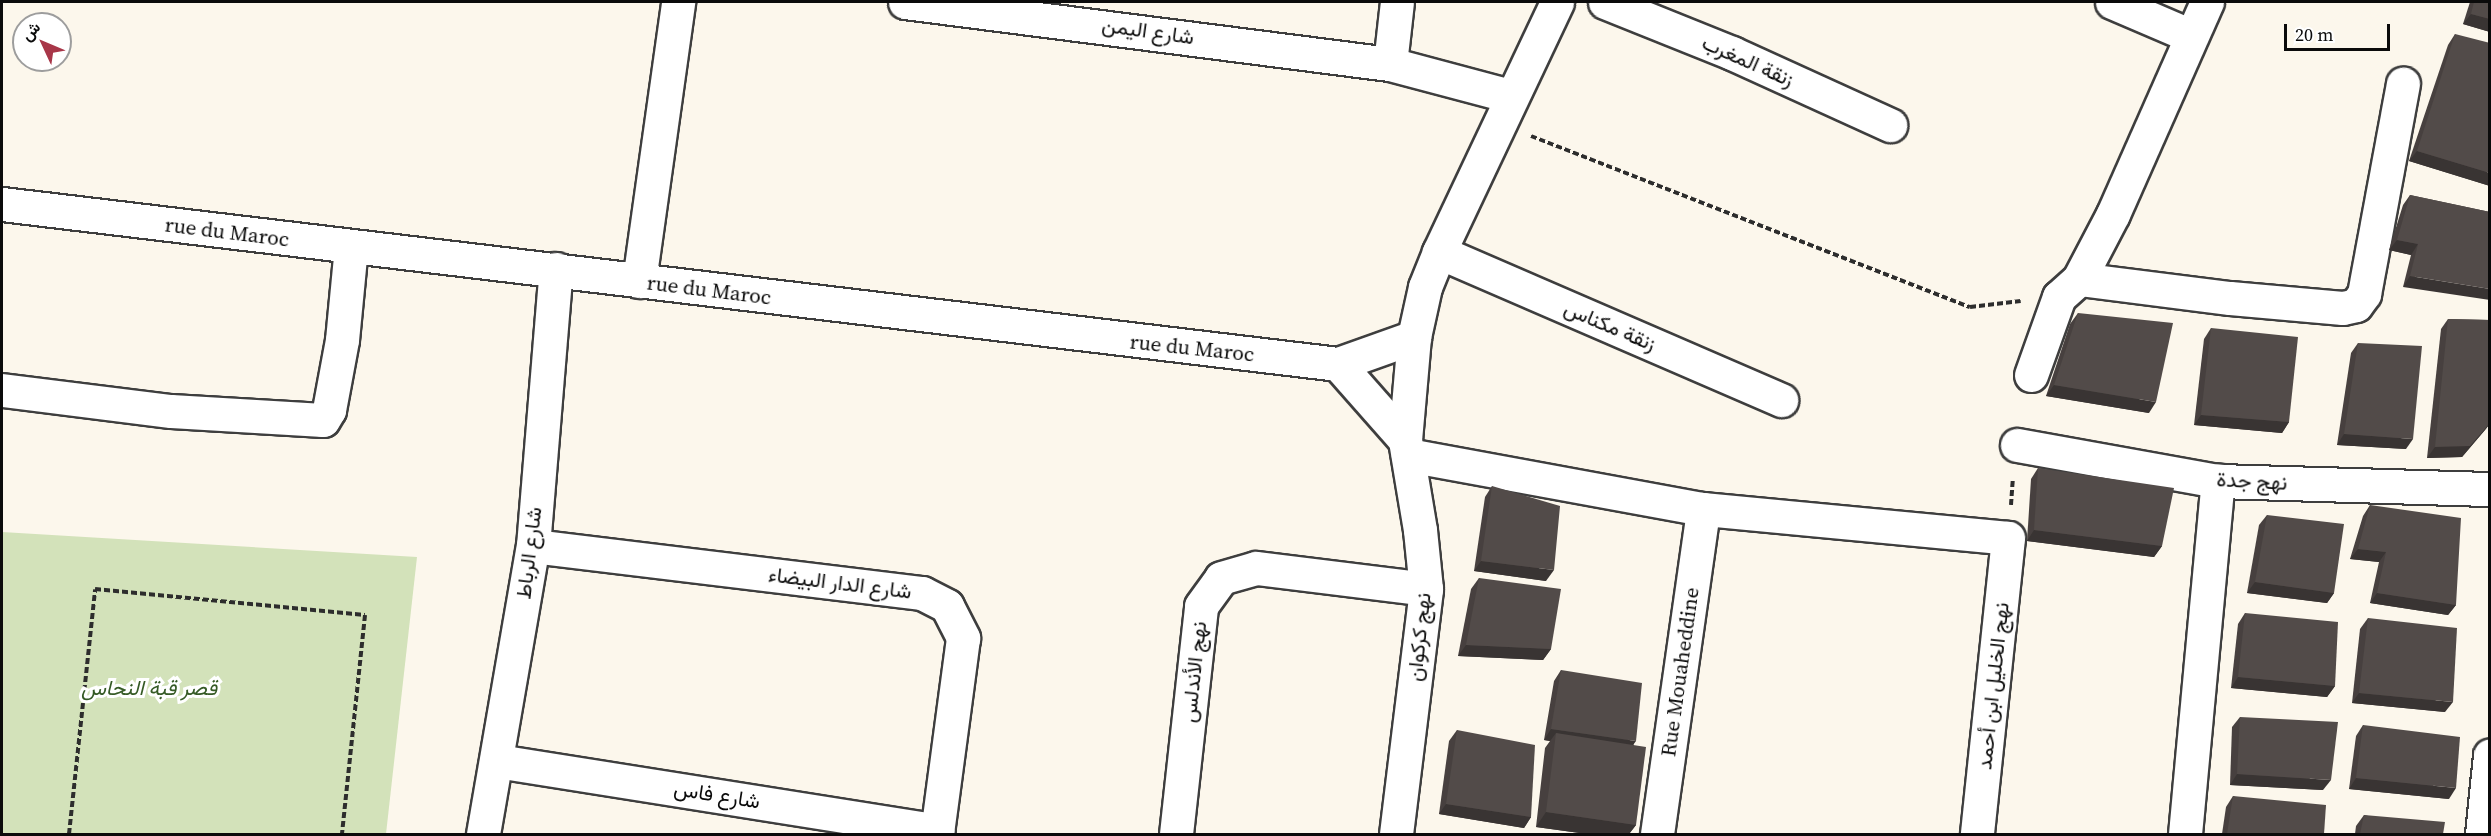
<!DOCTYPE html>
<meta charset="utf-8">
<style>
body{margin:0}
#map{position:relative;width:2491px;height:836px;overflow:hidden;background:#fcf7ec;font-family:"Source Serif 4",Vazirmatn,serif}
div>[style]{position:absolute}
.green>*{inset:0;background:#d3e2ba}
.path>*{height:4px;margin-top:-2px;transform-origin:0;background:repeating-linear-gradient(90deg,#2d2d2d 0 6px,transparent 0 9px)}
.roads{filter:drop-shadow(2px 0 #3e3e3e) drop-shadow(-2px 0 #3e3e3e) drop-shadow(0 2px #3e3e3e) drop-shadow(0 -2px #3e3e3e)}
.minor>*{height:33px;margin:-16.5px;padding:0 16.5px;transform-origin:16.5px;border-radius:16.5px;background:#fff}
.wall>*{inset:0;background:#47403f}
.shaded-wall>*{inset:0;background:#393433}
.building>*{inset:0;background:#524b49}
span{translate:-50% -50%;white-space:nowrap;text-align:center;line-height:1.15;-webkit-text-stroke:6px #fff;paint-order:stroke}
.street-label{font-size:21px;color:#0b0b0b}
.park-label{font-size:21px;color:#355a25;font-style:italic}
.frame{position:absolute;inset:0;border:3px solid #0b0b0b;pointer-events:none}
.north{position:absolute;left:12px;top:12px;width:60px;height:60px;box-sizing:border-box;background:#fff;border:2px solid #9d9d9d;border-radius:50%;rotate:314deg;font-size:16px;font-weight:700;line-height:24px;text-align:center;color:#0b0b0b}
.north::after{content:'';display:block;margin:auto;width:21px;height:27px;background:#a83648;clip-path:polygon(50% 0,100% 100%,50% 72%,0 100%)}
.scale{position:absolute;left:2284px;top:24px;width:106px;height:27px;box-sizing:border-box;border:3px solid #0b0b0b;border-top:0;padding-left:8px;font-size:18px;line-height:21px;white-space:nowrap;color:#0b0b0b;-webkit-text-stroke:4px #fff;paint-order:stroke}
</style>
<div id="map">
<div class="green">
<i style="clip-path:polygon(2px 532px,417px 557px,386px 834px,2px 834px)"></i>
</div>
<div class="path">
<i style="left:1531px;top:136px;width:471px;rotate:21.3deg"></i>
<i style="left:1970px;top:307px;width:51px;rotate:-6.7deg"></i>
<i style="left:2011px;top:505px;width:26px;rotate:-86deg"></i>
<i style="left:69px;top:834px;width:246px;rotate:-83.9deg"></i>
<i style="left:95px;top:589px;width:271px;rotate:5.5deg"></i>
<i style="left:365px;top:615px;width:220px;rotate:96deg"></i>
</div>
<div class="roads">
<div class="minor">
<i style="left:905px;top:2px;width:489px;rotate:7.3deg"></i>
<i style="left:1390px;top:64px;width:124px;rotate:14.9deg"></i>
<i style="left:1605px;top:2px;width:137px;rotate:21.9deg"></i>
<i style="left:1732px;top:53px;width:174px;rotate:24.5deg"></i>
<i style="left:2112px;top:2px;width:84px;rotate:23.2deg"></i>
<i style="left:1390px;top:64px;width:62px;rotate:-83.6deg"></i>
<i style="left:2px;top:204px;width:1346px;rotate:6.83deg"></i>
<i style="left:1338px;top:364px;width:81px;rotate:-19.6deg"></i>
<i style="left:1439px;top:252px;width:373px;rotate:23.4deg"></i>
<i style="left:2079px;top:279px;width:152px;rotate:7.2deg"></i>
<i style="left:2230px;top:298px;width:113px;rotate:5.1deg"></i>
<i style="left:2343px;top:308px;width:13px;rotate:-13deg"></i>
<i style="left:2356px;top:305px;width:14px;rotate:-54deg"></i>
<i style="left:2364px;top:294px;width:214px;rotate:-79.5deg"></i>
<i style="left:639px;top:281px;width:282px;rotate:-82deg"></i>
<i style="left:1338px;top:364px;width:101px;rotate:48.6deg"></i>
<i style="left:2031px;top:375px;width:83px;rotate:-70.3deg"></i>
<i style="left:2059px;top:297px;width:27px;rotate:-42deg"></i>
<i style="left:2079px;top:279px;width:73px;rotate:-62.4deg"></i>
<i style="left:2113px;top:214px;width:232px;rotate:-66.1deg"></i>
<i style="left:2px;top:390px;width:170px;rotate:7.1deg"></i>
<i style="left:171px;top:411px;width:152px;rotate:3.4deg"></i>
<i style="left:323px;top:420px;width:12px;rotate:-59deg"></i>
<i style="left:329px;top:410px;width:71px;rotate:-79.5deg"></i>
<i style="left:342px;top:340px;width:93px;rotate:-84.5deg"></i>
<i style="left:2017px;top:445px;width:204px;rotate:10.2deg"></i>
<i style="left:2218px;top:481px;width:272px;rotate:1.7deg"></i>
<i style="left:1408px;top:455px;width:300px;rotate:10.4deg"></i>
<i style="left:1703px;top:509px;width:306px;rotate:5.4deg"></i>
<i style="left:2008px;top:538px;width:298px;rotate:96deg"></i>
<i style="left:533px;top:546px;width:392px;rotate:6.9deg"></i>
<i style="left:922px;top:593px;width:28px;rotate:27deg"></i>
<i style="left:947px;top:606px;width:36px;rotate:63deg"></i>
<i style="left:963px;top:638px;width:198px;rotate:97.6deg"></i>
<i style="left:497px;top:761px;width:446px;rotate:9deg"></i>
<i style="left:483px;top:834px;width:292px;rotate:-80.2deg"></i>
<i style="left:533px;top:546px;width:278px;rotate:-85.3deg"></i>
<i style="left:1176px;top:834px;width:229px;rotate:-83.7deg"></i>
<i style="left:1201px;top:606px;width:34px;rotate:-54deg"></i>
<i style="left:1221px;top:578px;width:36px;rotate:-16deg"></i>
<i style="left:1256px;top:568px;width:171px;rotate:7deg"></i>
<i style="left:1396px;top:834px;width:247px;rotate:-83deg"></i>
<i style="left:1426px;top:589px;width:59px;rotate:-95.8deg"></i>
<i style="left:1420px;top:530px;width:91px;rotate:-99.5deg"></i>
<i style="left:1405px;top:440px;width:103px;rotate:-85deg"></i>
<i style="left:1414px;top:337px;width:51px;rotate:-77.6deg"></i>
<i style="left:1425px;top:287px;width:38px;rotate:-68deg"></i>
<i style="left:1439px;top:252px;width:276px;rotate:-64.7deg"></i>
<i style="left:1657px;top:834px;width:328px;rotate:-81.9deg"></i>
<i style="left:2185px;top:834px;width:355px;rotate:-84.7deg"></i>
<i style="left:2482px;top:834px;width:79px;rotate:-84.2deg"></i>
</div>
</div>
<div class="wall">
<i style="clip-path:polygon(2470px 2px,2490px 2px,2490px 32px,2463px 24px)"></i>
<i style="clip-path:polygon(2455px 34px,2490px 186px,2409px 161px,2448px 45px)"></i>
<i style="clip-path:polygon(2410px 195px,2490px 212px,2403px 287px,2411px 255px,2389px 250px,2403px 205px)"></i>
<i style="clip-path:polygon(2078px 313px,2149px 413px,2046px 396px,2070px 324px)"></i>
<i style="clip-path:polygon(2448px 319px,2490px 320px,2490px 424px,2462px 457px,2427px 458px,2441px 329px)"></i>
<i style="clip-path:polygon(2211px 328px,2289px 422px,2282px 433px,2194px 425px,2204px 339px)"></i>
<i style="clip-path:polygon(2358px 343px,2406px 449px,2337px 445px,2351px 353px)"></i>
<i style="clip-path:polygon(2038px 468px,2162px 546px,2154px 557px,2027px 541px,2031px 479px)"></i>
<i style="clip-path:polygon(1492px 486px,1546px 581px,1474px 571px,1485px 497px)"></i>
<i style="clip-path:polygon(2370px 505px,2456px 605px,2448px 615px,2370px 603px,2379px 562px,2350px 559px,2363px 516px)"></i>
<i style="clip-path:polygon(2267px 515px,2334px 593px,2327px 603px,2247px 593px,2259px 525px)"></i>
<i style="clip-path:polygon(1479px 578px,1551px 649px,1543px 660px,1458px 656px,1471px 589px)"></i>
<i style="clip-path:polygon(2245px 613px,2335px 686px,2327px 697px,2231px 688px,2238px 624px)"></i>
<i style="clip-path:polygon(2368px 618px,2445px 712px,2352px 703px,2360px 629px)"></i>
<i style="clip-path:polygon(1561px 670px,1634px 745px,1636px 825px,1629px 834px,1587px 834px,1536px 827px,1545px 748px,1550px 741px,1544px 740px,1554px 681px)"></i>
<i style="clip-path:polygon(2240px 717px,2323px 790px,2230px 785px,2232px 727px)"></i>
<i style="clip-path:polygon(2363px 725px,2449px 799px,2349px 789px,2356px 736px)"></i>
<i style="clip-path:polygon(1457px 730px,1531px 817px,1524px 828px,1439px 814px,1449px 741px)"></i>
<i style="clip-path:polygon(2233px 796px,2324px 834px,2222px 834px,2226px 807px)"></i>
<i style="clip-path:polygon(2364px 815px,2443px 834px,2355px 834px,2356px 826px)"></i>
</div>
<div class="shaded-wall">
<i style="clip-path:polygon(2471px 14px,2490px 19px,2490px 32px,2463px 24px)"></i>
<i style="clip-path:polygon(2417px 151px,2490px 173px,2490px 186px,2409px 161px)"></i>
<i style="clip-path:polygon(2397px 240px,2418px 244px,2411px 255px,2389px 250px)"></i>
<i style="clip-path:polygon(2410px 276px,2490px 289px,2490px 300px,2403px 287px)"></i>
<i style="clip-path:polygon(2054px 385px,2156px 402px,2149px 413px,2046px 396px)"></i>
<i style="clip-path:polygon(2201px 415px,2289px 422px,2282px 433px,2194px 425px)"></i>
<i style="clip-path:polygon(2490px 423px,2485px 430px,2462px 457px,2427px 458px,2435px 447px)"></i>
<i style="clip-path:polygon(2344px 434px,2413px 439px,2406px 449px,2337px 445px)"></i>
<i style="clip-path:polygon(2034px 530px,2162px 546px,2154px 557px,2027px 541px)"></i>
<i style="clip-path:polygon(2358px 549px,2386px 552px,2379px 562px,2350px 559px)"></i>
<i style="clip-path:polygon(1481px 561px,1554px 570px,1546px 581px,1474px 571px)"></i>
<i style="clip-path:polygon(2255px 582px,2334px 593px,2327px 603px,2247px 593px)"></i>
<i style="clip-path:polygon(2377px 593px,2456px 605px,2448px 615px,2370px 603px)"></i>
<i style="clip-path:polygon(1466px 645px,1551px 649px,1543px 660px,1458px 656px)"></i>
<i style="clip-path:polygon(2238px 677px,2335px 686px,2327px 697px,2231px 688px)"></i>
<i style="clip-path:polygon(2359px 693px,2453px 702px,2445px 712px,2352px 703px)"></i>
<i style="clip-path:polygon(1551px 729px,1636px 741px,1628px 752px,1556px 733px,1550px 741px,1544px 740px)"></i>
<i style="clip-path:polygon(2237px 774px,2331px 780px,2323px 790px,2230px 785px)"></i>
<i style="clip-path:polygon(2356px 778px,2456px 788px,2449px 799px,2349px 789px)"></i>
<i style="clip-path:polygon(1446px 804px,1531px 817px,1524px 828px,1439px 814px)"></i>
<i style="clip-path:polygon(1546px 812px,1636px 825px,1629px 834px,1587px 834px,1536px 827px)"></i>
</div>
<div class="building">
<i style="clip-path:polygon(2474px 2px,2490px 2px,2490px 19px,2471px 14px)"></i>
<i style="clip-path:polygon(2455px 34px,2490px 43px,2490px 173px,2417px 151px)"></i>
<i style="clip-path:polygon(2410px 195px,2490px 212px,2490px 289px,2410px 276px,2418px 244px,2397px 240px)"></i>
<i style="clip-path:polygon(2078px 313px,2173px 323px,2156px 402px,2054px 385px)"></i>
<i style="clip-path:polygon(2448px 319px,2490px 320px,2490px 423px,2470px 446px,2435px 447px)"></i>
<i style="clip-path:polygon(2211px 328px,2298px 337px,2289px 422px,2201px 415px)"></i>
<i style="clip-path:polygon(2358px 343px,2422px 346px,2413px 439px,2344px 434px)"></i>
<i style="clip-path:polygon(2038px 468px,2174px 488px,2162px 546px,2034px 530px)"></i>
<i style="clip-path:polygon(1492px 486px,1560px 506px,1554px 570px,1481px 561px)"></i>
<i style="clip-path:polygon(2370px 505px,2461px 518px,2456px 605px,2377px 593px,2386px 552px,2358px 549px)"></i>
<i style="clip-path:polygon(2267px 515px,2344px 524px,2334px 593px,2255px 582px)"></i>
<i style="clip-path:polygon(1479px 578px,1561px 589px,1551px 649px,1466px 645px)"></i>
<i style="clip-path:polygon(2245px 613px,2338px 622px,2335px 686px,2238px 677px)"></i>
<i style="clip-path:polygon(2368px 618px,2457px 628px,2453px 702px,2359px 693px)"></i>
<i style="clip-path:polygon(1561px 670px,1642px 683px,1636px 741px,1551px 729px)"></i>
<i style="clip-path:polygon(2240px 717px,2338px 722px,2331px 780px,2237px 774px)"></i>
<i style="clip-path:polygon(2363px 725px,2460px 737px,2456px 788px,2356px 778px)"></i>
<i style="clip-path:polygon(1457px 730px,1535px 745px,1531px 817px,1446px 804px)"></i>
<i style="clip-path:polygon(1556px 733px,1646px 747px,1636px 825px,1546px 812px)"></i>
<i style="clip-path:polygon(2233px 796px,2326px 805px,2324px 834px,2227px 834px)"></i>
<i style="clip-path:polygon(2364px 815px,2445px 822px,2443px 834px,2360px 834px)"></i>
</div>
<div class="street-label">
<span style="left:1148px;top:31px;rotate:8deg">شارع اليمن</span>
<span style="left:1748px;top:61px;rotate:24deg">زنقة المغرب</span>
<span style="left:227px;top:232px;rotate:7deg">rue du Maroc</span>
<span style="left:709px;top:290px;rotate:7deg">rue du Maroc</span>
<span style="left:1610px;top:326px;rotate:23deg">زنقة مكناس</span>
<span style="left:1192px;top:348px;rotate:6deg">rue du Maroc</span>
<span style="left:2252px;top:481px;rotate:3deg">نهج جدة</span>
<span style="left:529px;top:553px;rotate:-83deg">شارع الرباط</span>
<span style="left:840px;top:583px;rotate:7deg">شارع الدار البيضاء</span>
<span style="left:1419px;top:637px;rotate:-84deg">نهج كركوان</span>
<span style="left:1194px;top:672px;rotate:-84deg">نهج الأندلس</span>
<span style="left:1680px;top:672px;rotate:-82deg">Rue Mouaheddine</span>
<span style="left:1993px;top:686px;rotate:-84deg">نهج الخليل ابن أحمد</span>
<span style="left:717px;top:795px;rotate:9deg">شارع فاس</span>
</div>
<div class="park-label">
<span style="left:149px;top:688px">قصر قبة النحاس</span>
</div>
<div class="frame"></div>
<div class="north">ش</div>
<div class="scale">20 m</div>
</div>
